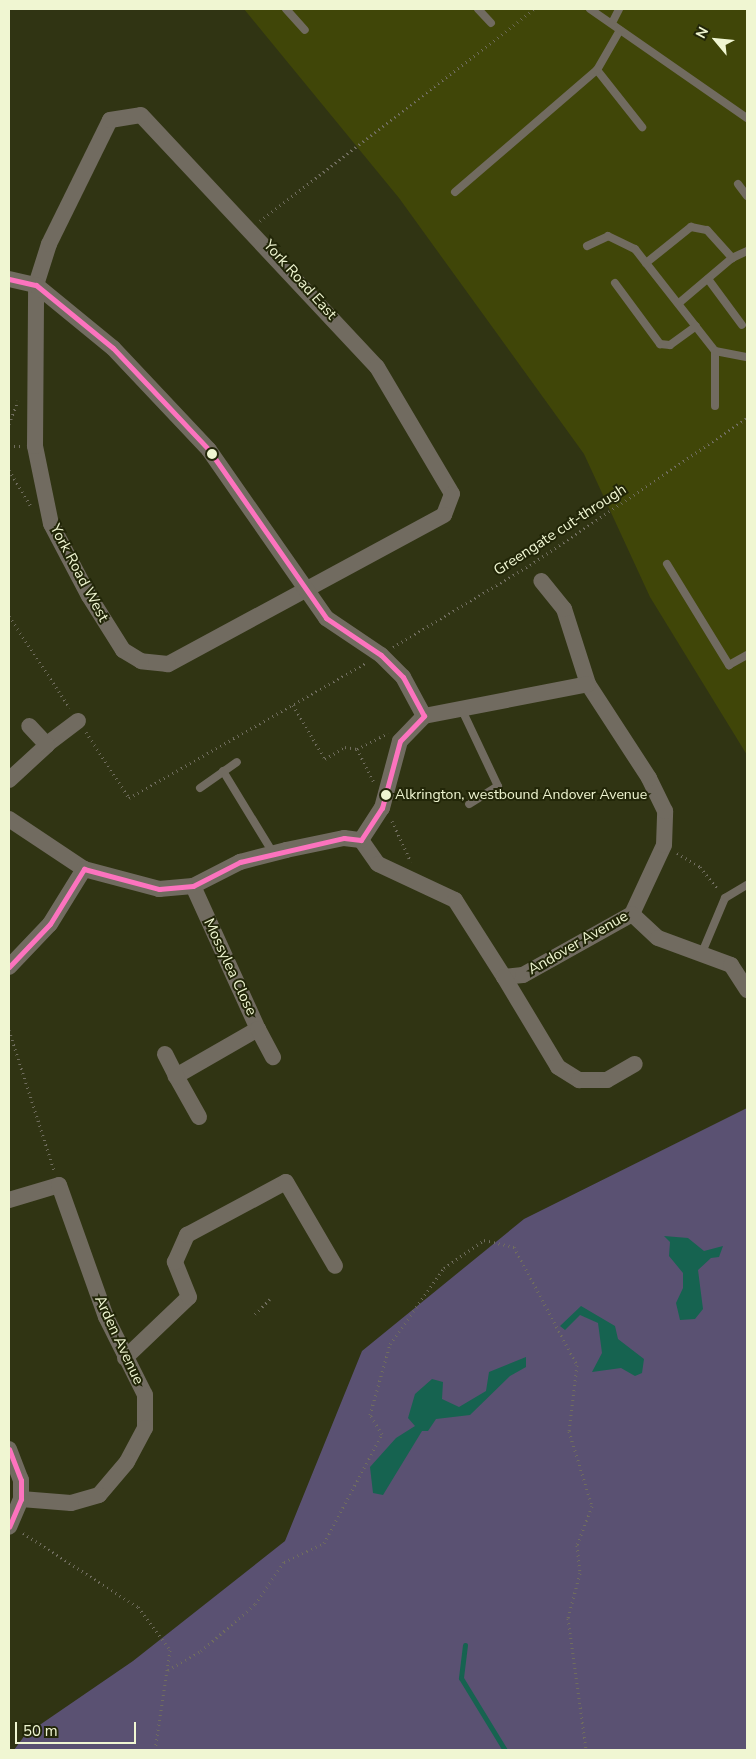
<!DOCTYPE html>
<style>
body{margin:0}
#map{position:relative;width:756px;height:1759px;overflow:hidden;background:#303413;font-family:"Nunito Sans",sans-serif}
div>[style]{position:absolute}
.built>*{inset:0;background:#404608}
.green>*{inset:0;background:#5a5172}
.water>*{inset:0;background:#166350}
.stream>*{height:5px;margin:-2.5px;padding:0 2.5px;transform-origin:2.5px;border-radius:2.5px;background:#166350}
.path>*{height:3px;margin-top:-1.5px;transform-origin:0;background:repeating-linear-gradient(90deg,#706d5e 0 1px,transparent 0 5px)}
.lane>*{height:8px;margin:-4px;padding:0 4px;transform-origin:4px;border-radius:4px;background:#716b60}
.street>*{height:16px;margin:-8px;padding:0 8px;transform-origin:8px;border-radius:8px;background:#716b60}
.bus-1>*{height:5px;margin:-2.5px;padding:0 2.5px;transform-origin:2.5px;border-radius:2.5px;background:#fc73be}
.dots>*{width:14px;height:14px;translate:-50% -50%;box-sizing:border-box;border:2px solid #222608;border-radius:50%}
span{translate:-50% -50%;white-space:nowrap;text-align:center;line-height:1.15;-webkit-text-stroke:4px #222608;paint-order:stroke}
.bus-label{font-size:14px;color:#f0f6d2}
.left{translate:0 -50%;text-align:left}
.street-label{font-size:15px;color:#f0f6d2}
.frame{position:absolute;inset:0;border:10px solid #f0f6d2;pointer-events:none}
.north{position:absolute;left:691px;top:15px;width:50px;height:50px;-webkit-text-stroke:4px #222608;paint-order:stroke;rotate:298deg;font-size:14px;font-weight:700;line-height:20px;text-align:center;color:#f0f6d2}
.north::after{content:'';display:block;margin:auto;width:18px;height:22px;background:#f0f6d2;clip-path:polygon(50% 0,100% 100%,50% 72%,0 100%)}
.scale{position:absolute;left:15px;top:1722px;width:121px;height:22px;box-sizing:border-box;border:2px solid #f0f6d2;border-top:0;padding-left:6px;font-size:15px;line-height:18px;white-space:nowrap;color:#f0f6d2;-webkit-text-stroke:4px #222608;paint-order:stroke}
</style>
<div id="map">
<div class="built">
<i style="clip-path:polygon(244px 9px,747px 9px,747px 755px,650px 597px,584px 454px,399px 198px)"></i>
</div>
<div class="green">
<i style="clip-path:polygon(747px 1108px,747px 1750px,14px 1750px,25px 1735px,133px 1661px,285px 1541px,362px 1351px,524px 1219px)"></i>
</div>
<div class="water">
<i style="clip-path:polygon(664px 1236px,688px 1238px,704px 1251px,723px 1246px,719px 1257px,711px 1258px,698px 1270px,703px 1309px,695px 1319px,680px 1320px,676px 1303px,683px 1288px,683px 1273px,669px 1256px,670px 1242px)"></i>
<i style="clip-path:polygon(581px 1306px,615px 1326px,618px 1339px,644px 1359px,642px 1373px,635px 1376px,621px 1368px,592px 1372px,602px 1353px,598px 1323px,580px 1315px,565px 1330px,560px 1326px)"></i>
<i style="clip-path:polygon(526px 1357px,526px 1367px,510px 1376px,470px 1415px,436px 1419px,428px 1431px,422px 1431px,383px 1495px,373px 1493px,370px 1467px,396px 1438px,415px 1426px,408px 1418px,415px 1394px,432px 1379px,443px 1382px,442px 1399px,459px 1407px,486px 1391px,489px 1372px)"></i>
</div>
<div class="stream">
<i style="left:465px;top:1645px;width:33px;rotate:97deg"></i>
<i style="left:461px;top:1678px;width:84px;rotate:58.6deg"></i>
</div>
<div class="path">
<i style="left:260px;top:221px;width:346px;rotate:-37.7deg"></i>
<i style="left:9px;top:424px;width:25px;rotate:-69deg"></i>
<i style="left:9px;top:446px;width:11px"></i>
<i style="left:9px;top:470px;width:44px;rotate:58.8deg"></i>
<i style="left:9px;top:616px;width:110px;rotate:56.5deg"></i>
<i style="left:393px;top:647px;width:160px;rotate:-30.9deg"></i>
<i style="left:530px;top:565px;width:262px;rotate:-34.1deg"></i>
<i style="left:293px;top:705px;width:63px;rotate:59.3deg"></i>
<i style="left:325px;top:759px;width:23px;rotate:-31deg"></i>
<i style="left:345px;top:747px;width:12px;rotate:9deg"></i>
<i style="left:357px;top:749px;width:36px;rotate:63deg"></i>
<i style="left:86px;top:732px;width:79px;rotate:56.9deg"></i>
<i style="left:129px;top:798px;width:273px;rotate:-29.7deg"></i>
<i style="left:357px;top:749px;width:35px;rotate:-27deg"></i>
<i style="left:392px;top:821px;width:45px;rotate:65.1deg"></i>
<i style="left:677px;top:853px;width:27px;rotate:31deg"></i>
<i style="left:700px;top:867px;width:28px;rotate:51deg"></i>
<i style="left:9px;top:1030px;width:147px;rotate:72.2deg"></i>
<i style="left:255px;top:1314px;width:21px;rotate:-45deg"></i>
<i style="left:23px;top:1533px;width:137px;rotate:32.8deg"></i>
<i style="left:138px;top:1607px;width:54px;rotate:53.3deg"></i>
<i style="left:170px;top:1650px;width:101px;rotate:98.5deg"></i>
<i style="left:168px;top:1670px;width:38px;rotate:-30deg"></i>
<i style="left:201px;top:1651px;width:72px;rotate:-41deg"></i>
<i style="left:255px;top:1604px;width:51px;rotate:-55.4deg"></i>
<i style="left:284px;top:1562px;width:44px;rotate:-25.4deg"></i>
<i style="left:324px;top:1543px;width:123px;rotate:-62deg"></i>
<i style="left:382px;top:1434px;width:22px;rotate:-122deg"></i>
<i style="left:370px;top:1415px;width:74px;rotate:-74.3deg"></i>
<i style="left:390px;top:1344px;width:93px;rotate:-54.6deg"></i>
<i style="left:444px;top:1268px;width:49px;rotate:-35deg"></i>
<i style="left:484px;top:1240px;width:31px;rotate:13deg"></i>
<i style="left:514px;top:1247px;width:134px;rotate:61.9deg"></i>
<i style="left:577px;top:1365px;width:66px;rotate:96.9deg"></i>
<i style="left:569px;top:1431px;width:78px;rotate:73deg"></i>
<i style="left:592px;top:1506px;width:42px;rotate:111deg"></i>
<i style="left:577px;top:1545px;width:28px;rotate:84deg"></i>
<i style="left:580px;top:1573px;width:47px;rotate:104.9deg"></i>
<i style="left:568px;top:1618px;width:133px;rotate:82.2deg"></i>
</div>
<div class="lane">
<i style="left:286px;top:9px;width:28px;rotate:48deg"></i>
<i style="left:478px;top:9px;width:19px;rotate:47deg"></i>
<i style="left:590px;top:9px;width:191px;rotate:34.8deg"></i>
<i style="left:612px;top:23px;width:16px;rotate:-63deg"></i>
<i style="left:597px;top:70px;width:73px;rotate:51.7deg"></i>
<i style="left:738px;top:184px;width:15px;rotate:53deg"></i>
<i style="left:455px;top:192px;width:187px;rotate:-40.7deg"></i>
<i style="left:597px;top:70px;width:46px;rotate:-60.1deg"></i>
<i style="left:587px;top:246px;width:23px;rotate:-25deg"></i>
<i style="left:608px;top:236px;width:30px;rotate:26deg"></i>
<i style="left:635px;top:249px;width:18px;rotate:52deg"></i>
<i style="left:646px;top:263px;width:112px;rotate:51.9deg"></i>
<i style="left:715px;top:351px;width:55px;rotate:90deg"></i>
<i style="left:646px;top:263px;width:58px;rotate:-38.7deg"></i>
<i style="left:691px;top:227px;width:16px;rotate:11deg"></i>
<i style="left:707px;top:230px;width:38px;rotate:48deg"></i>
<i style="left:708px;top:279px;width:57px;rotate:53.5deg"></i>
<i style="left:615px;top:283px;width:76px;rotate:53.6deg"></i>
<i style="left:660px;top:344px;width:10px;rotate:6deg"></i>
<i style="left:670px;top:345px;width:32px;rotate:-36deg"></i>
<i style="left:679px;top:303px;width:70px;rotate:-40.3deg"></i>
<i style="left:732px;top:258px;width:17px;rotate:-25deg"></i>
<i style="left:715px;top:351px;width:33px;rotate:11deg"></i>
<i style="left:667px;top:564px;width:119px;rotate:58.5deg"></i>
<i style="left:729px;top:665px;width:21px;rotate:-29deg"></i>
<i style="left:462px;top:710px;width:84px;rotate:64.7deg"></i>
<i style="left:498px;top:786px;width:34px;rotate:148deg"></i>
<i style="left:223px;top:771px;width:96px;rotate:58.6deg"></i>
<i style="left:200px;top:788px;width:45px;rotate:-35.1deg"></i>
<i style="left:701px;top:955px;width:62px;rotate:-67.2deg"></i>
<i style="left:725px;top:898px;width:26px;rotate:-31deg"></i>
</div>
<div class="street">
<i style="left:141px;top:115px;width:345px;rotate:46.9deg"></i>
<i style="left:377px;top:367px;width:147px;rotate:59.4deg"></i>
<i style="left:452px;top:494px;width:22px;rotate:111deg"></i>
<i style="left:444px;top:515px;width:314px;rotate:151.6deg"></i>
<i style="left:168px;top:664px;width:27px;rotate:-174deg"></i>
<i style="left:141px;top:661px;width:21px;rotate:-149deg"></i>
<i style="left:123px;top:650px;width:64px;rotate:-122.2deg"></i>
<i style="left:89px;top:596px;width:81px;rotate:-117.8deg"></i>
<i style="left:51px;top:524px;width:80px;rotate:-101.6deg"></i>
<i style="left:35px;top:446px;width:161px;rotate:-89.6deg"></i>
<i style="left:36px;top:285px;width:43px;rotate:-72.4deg"></i>
<i style="left:49px;top:244px;width:138px;rotate:-63.8deg"></i>
<i style="left:110px;top:120px;width:31px;rotate:-9deg"></i>
<i style="left:9px;top:279px;width:28px;rotate:13deg"></i>
<i style="left:36px;top:285px;width:99px;rotate:39.3deg"></i>
<i style="left:113px;top:348px;width:140px;rotate:46.7deg"></i>
<i style="left:209px;top:450px;width:205px;rotate:55.1deg"></i>
<i style="left:326px;top:618px;width:66px;rotate:33.9deg"></i>
<i style="left:381px;top:655px;width:31px;rotate:45deg"></i>
<i style="left:403px;top:677px;width:44px;rotate:61.7deg"></i>
<i style="left:46px;top:745px;width:40px;rotate:-37deg"></i>
<i style="left:9px;top:780px;width:52px;rotate:-42.6deg"></i>
<i style="left:47px;top:745px;width:26px;rotate:-133deg"></i>
<i style="left:9px;top:819px;width:90px;rotate:33.7deg"></i>
<i style="left:84px;top:869px;width:78px;rotate:14.9deg"></i>
<i style="left:159px;top:889px;width:34px;rotate:-5deg"></i>
<i style="left:193px;top:886px;width:53px;rotate:-27.1deg"></i>
<i style="left:240px;top:862px;width:48px;rotate:-14.6deg"></i>
<i style="left:286px;top:850px;width:59px;rotate:-11.7deg"></i>
<i style="left:344px;top:838px;width:17px;rotate:7deg"></i>
<i style="left:361px;top:840px;width:29px;rotate:55deg"></i>
<i style="left:378px;top:864px;width:85px;rotate:25.1deg"></i>
<i style="left:455px;top:900px;width:91px;rotate:57.5deg"></i>
<i style="left:504px;top:977px;width:19px;rotate:-6deg"></i>
<i style="left:523px;top:975px;width:125px;rotate:-29.2deg"></i>
<i style="left:632px;top:914px;width:76px;rotate:-65.1deg"></i>
<i style="left:664px;top:845px;width:34px;rotate:-88deg"></i>
<i style="left:665px;top:811px;width:37px;rotate:-116deg"></i>
<i style="left:649px;top:778px;width:112px;rotate:-123deg"></i>
<i style="left:588px;top:684px;width:79px;rotate:-107.7deg"></i>
<i style="left:564px;top:609px;width:36px;rotate:-129deg"></i>
<i style="left:361px;top:840px;width:38px;rotate:-57deg"></i>
<i style="left:382px;top:808px;width:69px;rotate:-75deg"></i>
<i style="left:400px;top:741px;width:35px;rotate:-46deg"></i>
<i style="left:424px;top:716px;width:167px;rotate:-11deg"></i>
<i style="left:193px;top:886px;width:157px;rotate:65.6deg"></i>
<i style="left:258px;top:1029px;width:95px;rotate:150.2deg"></i>
<i style="left:176px;top:1076px;width:47px;rotate:60.7deg"></i>
<i style="left:632px;top:914px;width:35px;rotate:43deg"></i>
<i style="left:658px;top:938px;width:78px;rotate:20.3deg"></i>
<i style="left:731px;top:965px;width:30px;rotate:57deg"></i>
<i style="left:9px;top:967px;width:59px;rotate:-46.4deg"></i>
<i style="left:50px;top:924px;width:65px;rotate:-58.3deg"></i>
<i style="left:504px;top:977px;width:105px;rotate:59deg"></i>
<i style="left:558px;top:1067px;width:25px;rotate:32deg"></i>
<i style="left:579px;top:1080px;width:28px"></i>
<i style="left:607px;top:1080px;width:32px;rotate:-30deg"></i>
<i style="left:258px;top:1029px;width:32px;rotate:62deg"></i>
<i style="left:165px;top:1054px;width:25px;rotate:63deg"></i>
<i style="left:9px;top:1200px;width:52px;rotate:-16.7deg"></i>
<i style="left:59px;top:1185px;width:140px;rotate:70.4deg"></i>
<i style="left:106px;top:1317px;width:87px;rotate:63.4deg"></i>
<i style="left:145px;top:1395px;width:33px;rotate:90deg"></i>
<i style="left:145px;top:1428px;width:38px;rotate:118deg"></i>
<i style="left:127px;top:1462px;width:43px;rotate:130.3deg"></i>
<i style="left:99px;top:1495px;width:29px;rotate:164deg"></i>
<i style="left:71px;top:1503px;width:50px;rotate:-175.4deg"></i>
<i style="left:125px;top:1358px;width:88px;rotate:-43.6deg"></i>
<i style="left:189px;top:1297px;width:38px;rotate:-112deg"></i>
<i style="left:175px;top:1262px;width:30px;rotate:-66deg"></i>
<i style="left:187px;top:1235px;width:112px;rotate:-28.2deg"></i>
<i style="left:286px;top:1182px;width:97px;rotate:59.7deg"></i>
<i style="left:9px;top:1449px;width:33px;rotate:69deg"></i>
<i style="left:21px;top:1480px;width:19px;rotate:90deg"></i>
<i style="left:21px;top:1499px;width:30px;rotate:113deg"></i>
</div>
<div class="bus-1">
<i style="left:9px;top:279px;width:28px;rotate:13deg"></i>
<i style="left:36px;top:285px;width:99px;rotate:39.3deg"></i>
<i style="left:113px;top:348px;width:140px;rotate:46.7deg"></i>
<i style="left:209px;top:450px;width:205px;rotate:55.1deg"></i>
<i style="left:326px;top:618px;width:66px;rotate:33.9deg"></i>
<i style="left:381px;top:655px;width:31px;rotate:45deg"></i>
<i style="left:403px;top:677px;width:44px;rotate:61.7deg"></i>
<i style="left:361px;top:840px;width:38px;rotate:-57deg"></i>
<i style="left:382px;top:808px;width:69px;rotate:-75deg"></i>
<i style="left:400px;top:741px;width:35px;rotate:-46deg"></i>
<i style="left:84px;top:869px;width:78px;rotate:14.9deg"></i>
<i style="left:159px;top:889px;width:34px;rotate:-5deg"></i>
<i style="left:193px;top:886px;width:53px;rotate:-27.1deg"></i>
<i style="left:240px;top:862px;width:107px;rotate:-13deg"></i>
<i style="left:344px;top:838px;width:17px;rotate:7deg"></i>
<i style="left:9px;top:967px;width:59px;rotate:-46.4deg"></i>
<i style="left:50px;top:924px;width:65px;rotate:-58.3deg"></i>
<i style="left:9px;top:1449px;width:33px;rotate:69deg"></i>
<i style="left:21px;top:1480px;width:19px;rotate:90deg"></i>
<i style="left:21px;top:1499px;width:30px;rotate:113deg"></i>
</div>
<div class="dots">
<i style="left:212px;top:454px;background:#f0f6d2"></i>
<i style="left:386px;top:795px;background:#f0f6d2"></i>
</div>
<div class="bus-label">
<span class="left" style="left:395px;top:795px">Alkrington, westbound Andover Avenue</span>
</div>
<div class="street-label">
<span style="left:300px;top:280px;rotate:48deg">York Road East</span>
<span style="left:560px;top:530px;rotate:-33deg">Greengate cut-through</span>
<span style="left:79px;top:573px;rotate:62deg">York Road West</span>
<span style="left:578px;top:943px;rotate:-30deg">Andover Avenue</span>
<span style="left:230px;top:967px;rotate:65deg">Mossylea Close</span>
<span style="left:119px;top:1340px;rotate:65deg">Arden Avenue</span>
</div>
<div class="frame"></div>
<div class="north">N</div>
<div class="scale">50 m</div>
</div>
